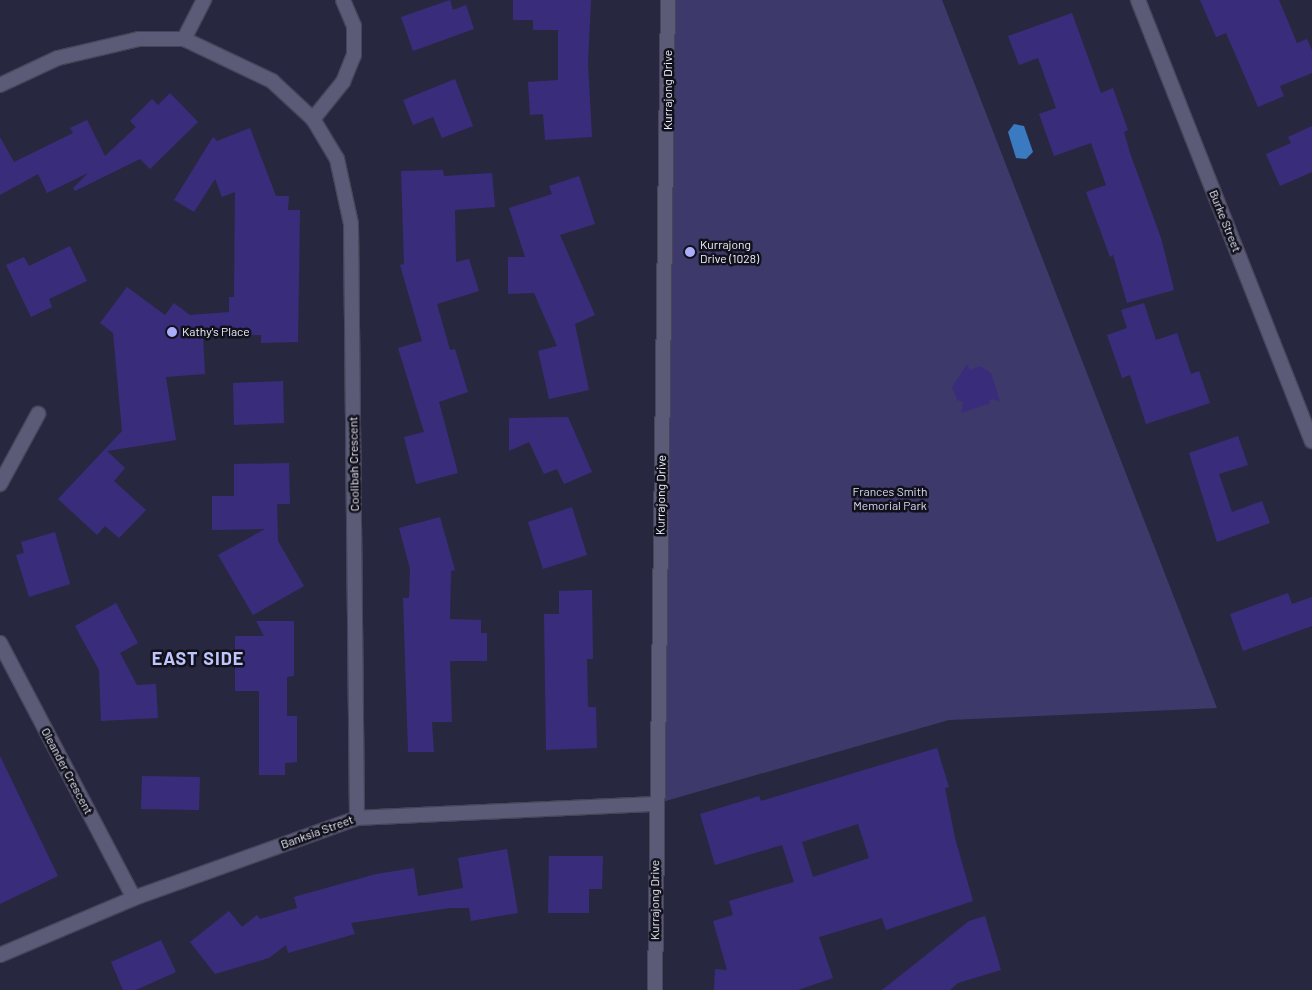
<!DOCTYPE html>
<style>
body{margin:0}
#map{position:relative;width:1312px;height:990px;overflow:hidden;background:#282740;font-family:Barlow,sans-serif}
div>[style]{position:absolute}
.green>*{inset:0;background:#3d3a6b}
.water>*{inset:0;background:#397ac0}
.building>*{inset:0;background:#392d7b}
.roads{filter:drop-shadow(1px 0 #46455a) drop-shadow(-1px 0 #46455a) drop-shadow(0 1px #46455a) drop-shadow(0 -1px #46455a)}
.minor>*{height:14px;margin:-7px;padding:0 7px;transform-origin:7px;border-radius:7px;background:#5b5b77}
.dots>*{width:14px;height:14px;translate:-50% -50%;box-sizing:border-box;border:2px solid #11111c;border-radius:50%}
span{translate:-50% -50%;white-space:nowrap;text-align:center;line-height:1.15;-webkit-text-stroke:5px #11111c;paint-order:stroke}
.street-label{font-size:12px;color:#efeffd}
.poi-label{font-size:12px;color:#efeffd}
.left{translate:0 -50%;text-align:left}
.park-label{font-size:12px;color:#dbdbf3}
.district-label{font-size:18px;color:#c0c4fd;font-weight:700;letter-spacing:1px}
</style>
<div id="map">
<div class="green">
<i style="clip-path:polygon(668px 0,942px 0,1217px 708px,949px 720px,655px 804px)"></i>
</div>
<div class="water">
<i style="clip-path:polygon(1014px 124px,1024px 126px,1033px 152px,1026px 159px,1016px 158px,1008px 132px)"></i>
</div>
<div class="building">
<i style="clip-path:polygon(450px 0,453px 10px,466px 5px,474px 29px,413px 51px,401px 17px)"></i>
<i style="clip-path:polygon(513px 0,591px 0,588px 63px,592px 137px,545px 140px,543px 114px,530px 115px,528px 82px,558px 80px,558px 30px,533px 30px,533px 20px,513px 20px)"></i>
<i style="clip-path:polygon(1200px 0,1279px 0,1297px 43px,1307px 39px,1312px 50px,1312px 73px,1280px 86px,1284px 96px,1258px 107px,1226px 33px,1216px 37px)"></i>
<i style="clip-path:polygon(1072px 13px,1101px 93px,1113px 88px,1128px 130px,1124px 132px,1130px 153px,1161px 238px,1174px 290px,1127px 303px,1113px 255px,1110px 257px,1086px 192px,1106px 185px,1091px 143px,1054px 156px,1039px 114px,1056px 108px,1038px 58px,1019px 65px,1008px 36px)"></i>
<i style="clip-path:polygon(455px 79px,473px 126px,442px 138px,433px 117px,413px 125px,403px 100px)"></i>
<i style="clip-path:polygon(170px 93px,198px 122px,150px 169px,140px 159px,75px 191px,73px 188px,88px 173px,47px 193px,38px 174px,0 195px,0 137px,14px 162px,73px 133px,70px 128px,87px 120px,105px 156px,136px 127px,130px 121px,152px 99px,158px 105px)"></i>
<i style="clip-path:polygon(1312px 126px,1312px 172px,1280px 186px,1266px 154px,1291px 143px,1288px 137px)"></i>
<i style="clip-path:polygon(250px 128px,276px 196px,289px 196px,288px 210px,300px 210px,298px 342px,261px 343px,261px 335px,203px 336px,205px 374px,166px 377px,176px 440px,107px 451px,125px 468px,114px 481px,146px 510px,119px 538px,105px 526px,97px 535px,58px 499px,122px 431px,113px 333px,100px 323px,127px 287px,165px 315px,174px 303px,190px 315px,229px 312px,229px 297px,234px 297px,235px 192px,222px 197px,215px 179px,194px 212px,174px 200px,213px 137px,217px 141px)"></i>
<i style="clip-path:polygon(443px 170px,444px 176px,492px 173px,495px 207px,455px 210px,456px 262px,469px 259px,479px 291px,437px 304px,450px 350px,455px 349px,468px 392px,439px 402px,458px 473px,416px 484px,404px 437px,424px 432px,398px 348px,422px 341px,400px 265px,404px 264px,401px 171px)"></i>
<i style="clip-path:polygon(579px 176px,595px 224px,560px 235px,595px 315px,575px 324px,589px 390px,549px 399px,538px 351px,557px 346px,534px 293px,508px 294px,508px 257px,525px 257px,509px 208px,552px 194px,549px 186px)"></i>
<i style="clip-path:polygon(70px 246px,87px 281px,49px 299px,52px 307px,31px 317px,6px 265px,24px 257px,29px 266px)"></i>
<i style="clip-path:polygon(1144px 303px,1156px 340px,1177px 333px,1191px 374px,1199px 371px,1210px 403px,1146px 424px,1130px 375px,1122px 378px,1107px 335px,1127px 328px,1121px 310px)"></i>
<i style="clip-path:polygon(967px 364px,970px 370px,980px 366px,991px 373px,1000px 401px,991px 399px,989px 404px,961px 413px,963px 402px,957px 400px,952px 387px)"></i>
<i style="clip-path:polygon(283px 381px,284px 423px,234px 425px,233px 383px)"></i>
<i style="clip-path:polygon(568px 417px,592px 472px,564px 484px,557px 469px,544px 474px,529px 442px,509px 451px,509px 418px)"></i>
<i style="clip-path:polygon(1238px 436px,1248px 465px,1219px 474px,1232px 512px,1262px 501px,1270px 523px,1217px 542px,1189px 453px)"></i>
<i style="clip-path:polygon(289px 463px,290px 504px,277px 504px,278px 541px,304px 586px,253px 615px,218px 555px,265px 529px,212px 530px,212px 496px,234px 496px,234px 464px)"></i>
<i style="clip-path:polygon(572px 507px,587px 555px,543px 569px,528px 522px)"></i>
<i style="clip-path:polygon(440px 517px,455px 570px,451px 571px,450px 619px,481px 620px,481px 633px,487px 633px,487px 661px,450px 661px,452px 722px,432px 722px,434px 752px,408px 752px,403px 598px,409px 598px,410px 569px,399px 528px)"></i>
<i style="clip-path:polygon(55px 532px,70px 584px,29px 597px,16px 555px,24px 553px,21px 542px)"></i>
<i style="clip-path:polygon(592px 590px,593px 659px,587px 659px,588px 707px,596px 707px,597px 748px,546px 750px,544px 614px,559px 614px,559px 591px)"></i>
<i style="clip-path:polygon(1288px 593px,1292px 604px,1312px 597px,1312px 626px,1243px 651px,1230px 614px)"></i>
<i style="clip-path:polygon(116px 603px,138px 643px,120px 653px,137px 685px,156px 684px,158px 718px,101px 721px,99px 670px,75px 626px)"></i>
<i style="clip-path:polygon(256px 621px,294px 621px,294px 676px,287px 677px,287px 716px,297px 716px,297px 762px,285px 763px,285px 775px,259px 775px,259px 691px,235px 691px,235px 636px,264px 636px)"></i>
<i style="clip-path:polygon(evenodd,937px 748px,949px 787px,945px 788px,955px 838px,973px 901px,886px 930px,882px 918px,819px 937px,833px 978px,798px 990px,714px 990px,715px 969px,727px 970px,713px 921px,733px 915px,729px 901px,794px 882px,782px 845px,715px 865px,700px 814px,759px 796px,761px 801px,937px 748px,858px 824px,869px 858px,813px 877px,802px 842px,858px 824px)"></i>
<i style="clip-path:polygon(0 756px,58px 876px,0 904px)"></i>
<i style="clip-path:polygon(142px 776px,200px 777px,199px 810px,141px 809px)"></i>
<i style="clip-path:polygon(507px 849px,518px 913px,471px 921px,469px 908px,449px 908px,351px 923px,355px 934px,288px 953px,286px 945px,269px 958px,215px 974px,190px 942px,229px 911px,242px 927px,257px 915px,260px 919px,297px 908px,294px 897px,376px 874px,414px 868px,418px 896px,463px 888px,458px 858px)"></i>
<i style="clip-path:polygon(549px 856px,603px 856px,602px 889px,589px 889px,589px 913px,548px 913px)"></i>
<i style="clip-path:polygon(985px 916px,1001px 970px,958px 983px,950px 990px,882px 990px,969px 921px)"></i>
<i style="clip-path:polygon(161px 940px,176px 972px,136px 990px,123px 990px,111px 962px)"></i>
</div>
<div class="roads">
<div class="minor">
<i style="left:1138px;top:0;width:474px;rotate:68.5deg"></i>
<i style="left:184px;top:39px;width:44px;rotate:-62.9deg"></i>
<i style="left:0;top:85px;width:64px;rotate:-25deg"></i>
<i style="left:58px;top:58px;width:83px;rotate:-13.2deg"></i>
<i style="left:139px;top:39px;width:45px"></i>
<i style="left:184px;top:39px;width:98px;rotate:25.5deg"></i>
<i style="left:272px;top:81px;width:56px;rotate:42.8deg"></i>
<i style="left:313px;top:119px;width:47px;rotate:59deg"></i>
<i style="left:337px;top:159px;width:66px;rotate:77.8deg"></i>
<i style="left:351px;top:224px;width:594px;rotate:89.42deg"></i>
<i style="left:313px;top:119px;width:48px;rotate:-51deg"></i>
<i style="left:343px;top:82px;width:29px;rotate:-68deg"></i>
<i style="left:354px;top:55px;width:29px;rotate:-90deg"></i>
<i style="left:354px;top:26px;width:28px;rotate:-113deg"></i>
<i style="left:0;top:484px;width:80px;rotate:-61.5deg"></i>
<i style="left:0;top:643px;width:288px;rotate:62.3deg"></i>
<i style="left:0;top:955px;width:146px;rotate:-23deg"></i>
<i style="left:134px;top:898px;width:237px;rotate:-19.7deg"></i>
<i style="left:357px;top:818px;width:298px;rotate:-2.7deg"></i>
<i style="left:655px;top:990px;width:990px;rotate:-89.25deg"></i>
</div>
</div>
<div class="dots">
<i style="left:690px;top:252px;background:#abaffb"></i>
<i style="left:172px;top:332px;background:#abaffb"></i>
</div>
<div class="street-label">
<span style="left:668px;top:90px;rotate:-90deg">Kurrajong Drive</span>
<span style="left:1225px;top:221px;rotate:68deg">Burke Street</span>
<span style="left:354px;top:464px;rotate:-91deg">Coolibah Crescent</span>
<span style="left:661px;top:495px;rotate:-89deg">Kurrajong Drive</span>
<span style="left:67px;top:771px;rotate:62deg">Oleander Crescent</span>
<span style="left:317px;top:832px;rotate:-20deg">Banksia Street</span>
<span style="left:655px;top:900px;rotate:-90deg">Kurrajong Drive</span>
</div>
<div class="poi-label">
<span class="left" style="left:700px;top:252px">Kurrajong<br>Drive (1028)</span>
<span class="left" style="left:182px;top:332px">Kathy's Place</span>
</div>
<div class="park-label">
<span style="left:890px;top:499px">Frances Smith<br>Memorial Park</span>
</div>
<div class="district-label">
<span style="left:198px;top:658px">EAST SIDE</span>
</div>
</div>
